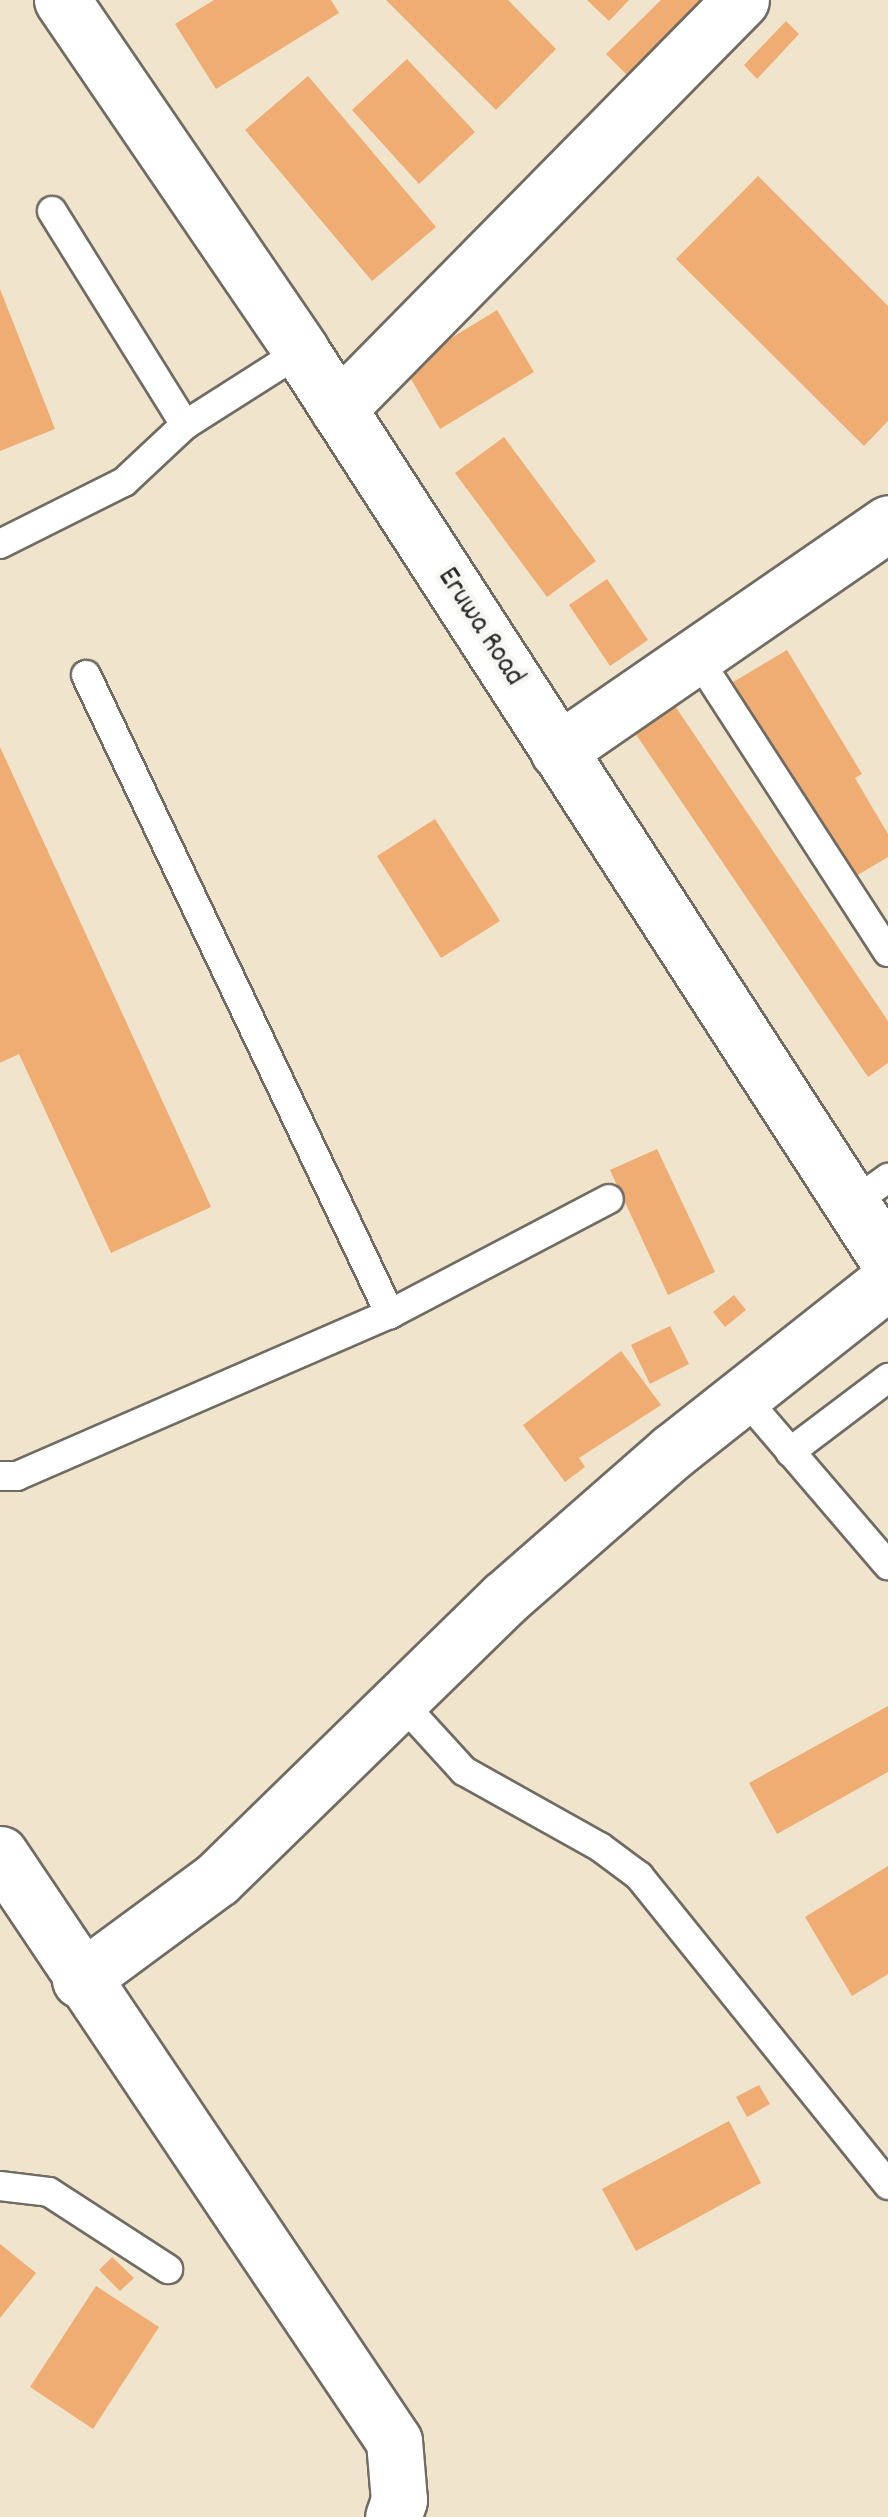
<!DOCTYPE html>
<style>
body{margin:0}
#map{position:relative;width:888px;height:2517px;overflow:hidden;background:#f0e5cc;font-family:Dekko,sans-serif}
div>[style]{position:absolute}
.building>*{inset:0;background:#efac73}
.roads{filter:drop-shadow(2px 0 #706c63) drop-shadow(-2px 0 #706c63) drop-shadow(0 2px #706c63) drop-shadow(0 -2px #706c63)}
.lane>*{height:28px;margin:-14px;padding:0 14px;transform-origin:14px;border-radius:14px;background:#fff}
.street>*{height:55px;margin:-27.5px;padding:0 27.5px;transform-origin:27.5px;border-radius:27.5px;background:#fff}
.secondary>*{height:55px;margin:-27.5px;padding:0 27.5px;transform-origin:27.5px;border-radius:27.5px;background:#fff}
span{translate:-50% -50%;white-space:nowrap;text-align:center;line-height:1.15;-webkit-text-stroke:9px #f6f6f2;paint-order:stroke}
.street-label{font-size:30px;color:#2b2b2b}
</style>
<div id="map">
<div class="building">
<i style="clip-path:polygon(214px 0,331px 0,339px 13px,216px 89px,175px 24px)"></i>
<i style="clip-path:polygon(386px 0,508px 0,556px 49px,496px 110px)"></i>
<i style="clip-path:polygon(587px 0,629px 0,609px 21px)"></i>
<i style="clip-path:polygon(661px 0,700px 0,712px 12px,637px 85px,606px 54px)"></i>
<i style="clip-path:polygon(786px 21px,799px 34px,757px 79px,744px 65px)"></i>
<i style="clip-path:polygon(407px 59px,475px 132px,419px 184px,352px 110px)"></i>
<i style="clip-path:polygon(308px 76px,436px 227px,372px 281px,245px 130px)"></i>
<i style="clip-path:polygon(758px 176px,888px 306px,888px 421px,864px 446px,676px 259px)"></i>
<i style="clip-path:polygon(0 289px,55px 429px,0 451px)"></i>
<i style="clip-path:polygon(497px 310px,534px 372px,440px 429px,404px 367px)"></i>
<i style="clip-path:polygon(504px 437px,596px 561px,547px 597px,455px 473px)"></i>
<i style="clip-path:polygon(607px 579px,648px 640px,610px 666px,569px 605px)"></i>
<i style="clip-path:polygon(787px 650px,862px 774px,855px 778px,888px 834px,888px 857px,851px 879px,733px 682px)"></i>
<i style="clip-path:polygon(675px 706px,888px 1021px,888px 1063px,868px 1077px,635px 733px)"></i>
<i style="clip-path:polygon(0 747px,211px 1207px,111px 1253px,19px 1054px,0 1063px)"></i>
<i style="clip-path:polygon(435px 819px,500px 921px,441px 958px,377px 856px)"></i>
<i style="clip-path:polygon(657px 1149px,715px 1272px,668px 1295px,610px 1170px)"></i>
<i style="clip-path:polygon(734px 1295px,746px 1310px,725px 1327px,713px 1312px)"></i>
<i style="clip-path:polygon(670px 1326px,689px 1364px,650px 1384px,631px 1345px)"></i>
<i style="clip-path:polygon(621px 1351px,661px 1405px,579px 1458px,585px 1467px,565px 1482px,523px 1425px)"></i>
<i style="clip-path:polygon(888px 1706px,888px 1772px,777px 1834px,749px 1783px)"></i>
<i style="clip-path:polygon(888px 1866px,888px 1974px,852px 1996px,805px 1917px)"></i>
<i style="clip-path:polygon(759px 2085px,770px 2104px,747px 2117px,736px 2097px)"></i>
<i style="clip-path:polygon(729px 2121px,761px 2183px,636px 2251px,602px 2189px)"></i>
<i style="clip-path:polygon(0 2244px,36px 2273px,0 2318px)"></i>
<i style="clip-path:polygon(112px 2257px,134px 2278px,120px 2291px,99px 2270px)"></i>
<i style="clip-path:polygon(96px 2286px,159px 2327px,93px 2429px,30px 2387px)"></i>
</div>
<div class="roads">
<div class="lane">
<i style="left:52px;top:211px;width:252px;rotate:58.1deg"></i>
<i style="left:0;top:544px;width:139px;rotate:-26.6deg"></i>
<i style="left:124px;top:482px;width:83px;rotate:-43.1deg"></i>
<i style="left:185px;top:425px;width:138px;rotate:-32.5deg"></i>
<i style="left:695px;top:654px;width:355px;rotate:57.1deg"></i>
<i style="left:86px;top:675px;width:708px;rotate:64.56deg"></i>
<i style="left:850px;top:1205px;width:47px;rotate:-35.4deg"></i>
<i style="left:743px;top:1396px;width:223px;rotate:49.4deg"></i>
<i style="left:790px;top:1452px;width:123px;rotate:-37.1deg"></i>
<i style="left:0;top:1476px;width:17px"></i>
<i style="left:17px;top:1476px;width:407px;rotate:-23.5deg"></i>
<i style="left:390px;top:1314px;width:247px;rotate:-27.7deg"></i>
<i style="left:400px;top:1701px;width:95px;rotate:47.6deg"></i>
<i style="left:464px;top:1771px;width:156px;rotate:29.2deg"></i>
<i style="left:600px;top:1847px;width:49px;rotate:36.6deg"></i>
<i style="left:639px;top:1876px;width:397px;rotate:51.1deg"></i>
<i style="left:0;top:2186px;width:49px;rotate:7deg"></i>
<i style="left:49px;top:2192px;width:142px;rotate:32.9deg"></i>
</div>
<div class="street">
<i style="left:338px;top:409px;width:574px;rotate:-45.42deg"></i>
<i style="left:558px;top:751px;width:401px;rotate:-34.6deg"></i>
<i style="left:0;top:1854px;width:707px;rotate:56.13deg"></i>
<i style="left:394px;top:2441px;width:59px;rotate:85.2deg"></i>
<i style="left:399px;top:2500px;width:18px;rotate:109deg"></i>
<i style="left:80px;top:1980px;width:170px;rotate:-36.4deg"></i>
<i style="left:217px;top:1879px;width:402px;rotate:-44.3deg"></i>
<i style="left:505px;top:1598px;width:223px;rotate:-41.2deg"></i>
<i style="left:673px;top:1451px;width:274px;rotate:-38.3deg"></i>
</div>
<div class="secondary">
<i style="left:62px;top:0;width:425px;rotate:55.7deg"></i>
<i style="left:301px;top:351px;width:1082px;rotate:57.15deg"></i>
</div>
</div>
<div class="street-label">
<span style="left:479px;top:628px;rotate:57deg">Eruwa Road</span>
</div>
</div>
